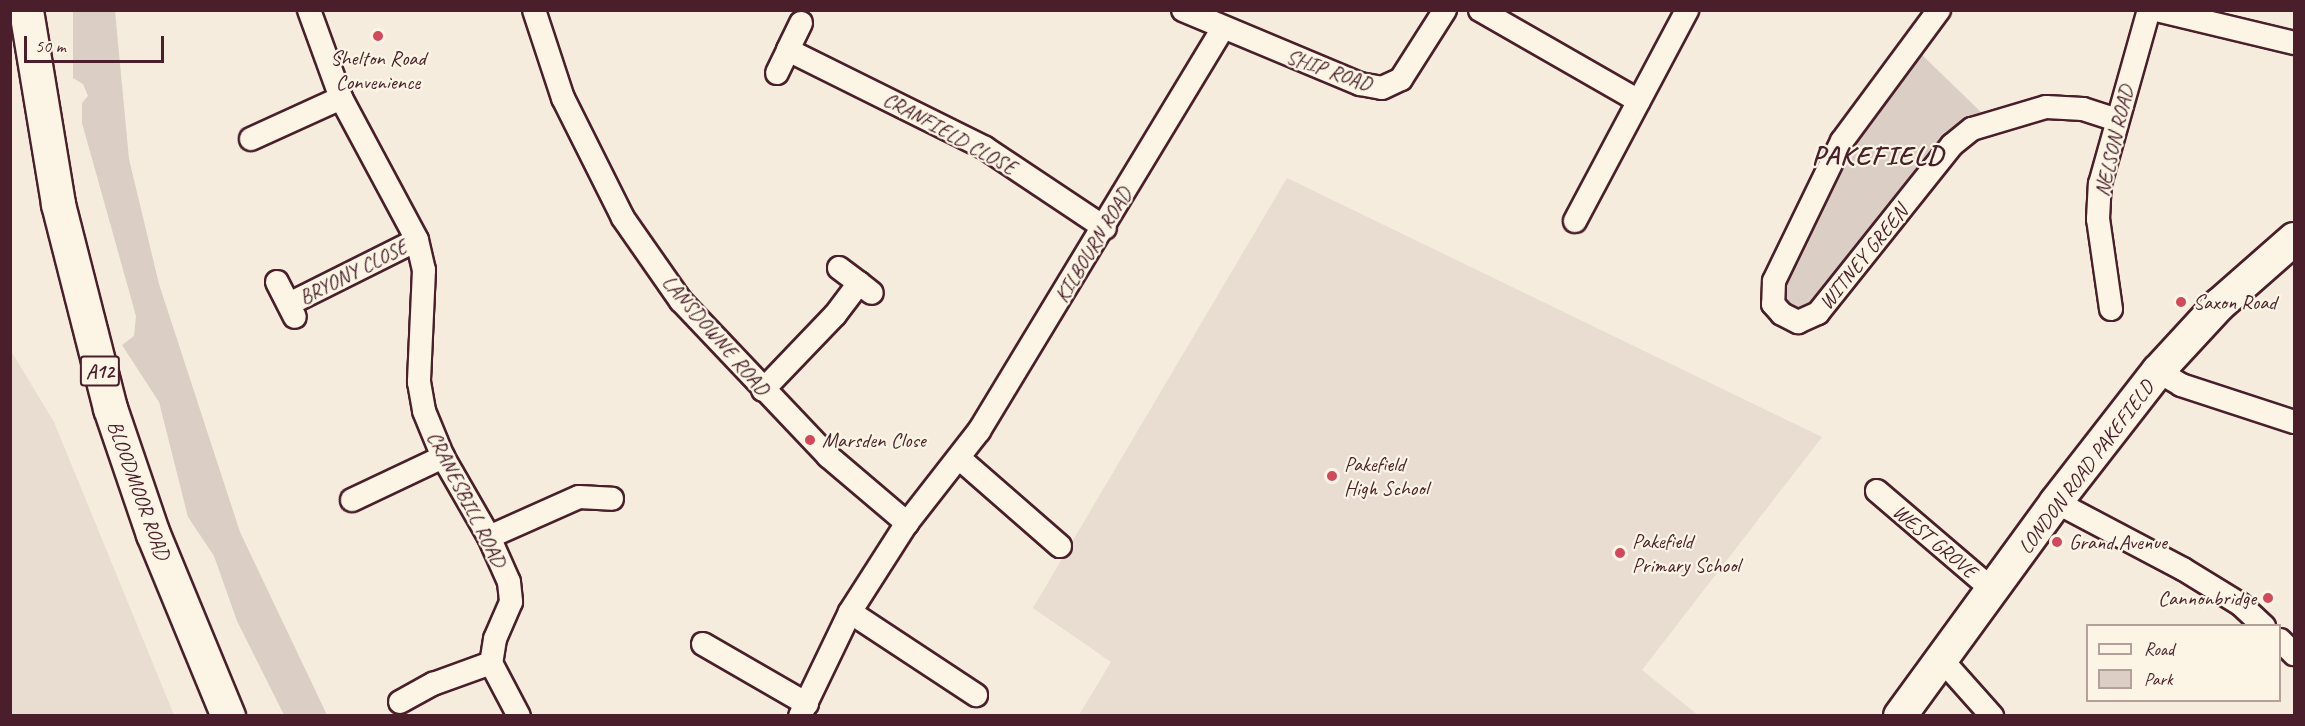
<!DOCTYPE html>
<style>
body{margin:0}
#map{position:relative;width:2305px;height:726px;overflow:hidden;background:#f5ecde;font-family:Caveat,sans-serif}
div>[style]{position:absolute}
.built>*{inset:0;background:#e8ddd0}
.green>*{inset:0;background:#dbcec4}
.roads{filter:drop-shadow(2px 0 #4a1f2b) drop-shadow(-2px 0 #4a1f2b) drop-shadow(0 2px #4a1f2b) drop-shadow(0 -2px #4a1f2b)}
.minor>*{height:22px;margin:-11px;padding:0 11px;transform-origin:11px;border-radius:11px;background:#fcf5e5}
.secondary>*{height:32px;margin:-16px;padding:0 16px;transform-origin:16px;border-radius:16px;background:#fcf5e5}
.trunk>*{height:33px;margin:-16.5px;padding:0 16.5px;transform-origin:16.5px;border-radius:16.5px;background:#fcf5e5}
.dots>*{width:16px;height:16px;translate:-50% -50%;box-sizing:border-box;border:3px solid #fcf5e5;border-radius:50%}
span{translate:-50% -50%;white-space:nowrap;text-align:center;line-height:1.15;-webkit-text-stroke:4.5px #fcf5e5;paint-order:stroke}
.shield-label span{padding:2px 4px;background:#fcf5e5;border:2px solid;border-radius:4px;-webkit-text-stroke-width:0}
.shield-label{font-size:20px;color:#4a1f2b;font-weight:700}
.poi-label{font-size:21px;color:#4a1f2b}
.left{translate:0 -50%;text-align:left}
.right{translate:-100% -50%;text-align:right}
.street-label{font-size:21px;color:#4a1f2b}
.district-label{font-size:27px;color:#4a1f2b;font-weight:700;letter-spacing:1.5px}
.frame{position:absolute;inset:0;border:12px solid #4a1f2b;pointer-events:none}
.legend{position:absolute;left:2086px;top:624px;width:195px;height:78px;box-sizing:border-box;background:#fcf5e5;border:2px solid #b59f9b;margin:0;padding:8px 10px;list-style:none;font-size:18px;color:#4a1f2b}
.legend li{display:flex;align-items:center;gap:12px;height:30px}
.legend b{width:30px;border:2px solid #b59f9b}
.scale{position:absolute;left:24px;top:36px;width:140px;height:27px;box-sizing:border-box;border:3px solid #4a1f2b;border-top:0;padding-left:8px;font-size:18px;line-height:21px;white-space:nowrap;color:#4a1f2b;-webkit-text-stroke:4px #fcf5e5;paint-order:stroke}
</style>
<div id="map">
<div class="built">
<i style="clip-path:polygon(1287px 178px,1822px 437px,1642px 670px,1698px 715px,1079px 715px,1111px 662px,1033px 608px)"></i>
<i style="clip-path:polygon(11px 351px,54px 422px,174px 715px,11px 715px)"></i>
</div>
<div class="green">
<i style="clip-path:polygon(73px 11px,115px 11px,129px 159px,159px 284px,240px 532px,327px 715px,284px 715px,237px 621px,214px 556px,188px 517px,159px 402px,122px 345px,134px 336px,136px 316px,82px 123px,82px 103px,88px 96px,83px 84px,73px 78px)"></i>
<i style="clip-path:polygon(1919px 52px,1984px 115px,1816px 303px,1800px 314px,1782px 307px,1782px 280px,1853px 136px)"></i>
</div>
<div class="roads">
<div class="minor">
<i style="left:309px;top:10px;width:94px;rotate:70deg"></i>
<i style="left:341px;top:98px;width:161px;rotate:61.8deg"></i>
<i style="left:417px;top:240px;width:31px;rotate:77deg"></i>
<i style="left:424px;top:270px;width:112px;rotate:92.6deg"></i>
<i style="left:419px;top:382px;width:29px;rotate:80deg"></i>
<i style="left:424px;top:411px;width:50px;rotate:67.6deg"></i>
<i style="left:443px;top:457px;width:92px;rotate:60.1deg"></i>
<i style="left:489px;top:537px;width:49px;rotate:66deg"></i>
<i style="left:509px;top:582px;width:20px;rotate:84deg"></i>
<i style="left:511px;top:602px;width:40px;rotate:113.4deg"></i>
<i style="left:495px;top:639px;width:24px;rotate:99deg"></i>
<i style="left:491px;top:663px;width:60px;rotate:62.2deg"></i>
<i style="left:534px;top:10px;width:93px;rotate:71.8deg"></i>
<i style="left:563px;top:98px;width:134px;rotate:63.4deg"></i>
<i style="left:623px;top:218px;width:101px;rotate:55.1deg"></i>
<i style="left:681px;top:301px;width:214px;rotate:46.5deg"></i>
<i style="left:828px;top:456px;width:104px;rotate:40.3deg"></i>
<i style="left:1183px;top:10px;width:192px;rotate:22.7deg"></i>
<i style="left:1360px;top:84px;width:22px;rotate:10deg"></i>
<i style="left:1382px;top:88px;width:21px;rotate:-25deg"></i>
<i style="left:1401px;top:79px;width:82px;rotate:-57.5deg"></i>
<i style="left:1480px;top:10px;width:183px;rotate:29.8deg"></i>
<i style="left:1939px;top:10px;width:163px;rotate:126.5deg"></i>
<i style="left:1842px;top:141px;width:156px;rotate:115.9deg"></i>
<i style="left:1774px;top:281px;width:23px;rotate:92deg"></i>
<i style="left:1773px;top:304px;width:13px;rotate:48deg"></i>
<i style="left:1782px;top:314px;width:18px;rotate:27deg"></i>
<i style="left:1798px;top:322px;width:22px;rotate:-24deg"></i>
<i style="left:1818px;top:313px;width:215px;rotate:-51.4deg"></i>
<i style="left:1952px;top:145px;width:26px;rotate:-39deg"></i>
<i style="left:1972px;top:129px;width:77px;rotate:-16.6deg"></i>
<i style="left:2046px;top:107px;width:37px;rotate:3deg"></i>
<i style="left:2083px;top:109px;width:35px;rotate:18deg"></i>
<i style="left:2157px;top:10px;width:141px;rotate:13.5deg"></i>
<i style="left:801px;top:23px;width:30px;rotate:116deg"></i>
<i style="left:788px;top:50px;width:220px;rotate:26.4deg"></i>
<i style="left:985px;top:148px;width:144px;rotate:33.7deg"></i>
<i style="left:777px;top:73px;width:25px;rotate:-64deg"></i>
<i style="left:251px;top:139px;width:99px;rotate:-24.5deg"></i>
<i style="left:1575px;top:221px;width:239px;rotate:-62deg"></i>
<i style="left:839px;top:268px;width:25px;rotate:37deg"></i>
<i style="left:277px;top:282px;width:39px;rotate:63deg"></i>
<i style="left:289px;top:304px;width:143px;rotate:-26.6deg"></i>
<i style="left:2111px;top:309px;width:91px;rotate:-98.2deg"></i>
<i style="left:2098px;top:219px;width:35px;rotate:-87deg"></i>
<i style="left:2100px;top:184px;width:181px;rotate:-74.3deg"></i>
<i style="left:2158px;top:371px;width:27px;rotate:31deg"></i>
<i style="left:2181px;top:385px;width:119px;rotate:18.1deg"></i>
<i style="left:763px;top:390px;width:104px;rotate:-46.2deg"></i>
<i style="left:835px;top:315px;width:40px;rotate:-53deg"></i>
<i style="left:859px;top:283px;width:16px;rotate:38deg"></i>
<i style="left:959px;top:458px;width:134px;rotate:41.1deg"></i>
<i style="left:1877px;top:491px;width:154px;rotate:40.5deg"></i>
<i style="left:352px;top:500px;width:101px;rotate:-25.3deg"></i>
<i style="left:2056px;top:502px;width:144px;rotate:27.8deg"></i>
<i style="left:2183px;top:569px;width:67px;rotate:31.6deg"></i>
<i style="left:2240px;top:604px;width:33px;rotate:43deg"></i>
<i style="left:489px;top:537px;width:98px;rotate:-24deg"></i>
<i style="left:579px;top:497px;width:33px;rotate:3deg"></i>
<i style="left:850px;top:612px;width:151px;rotate:33.4deg"></i>
<i style="left:2280px;top:640px;width:20px;rotate:45deg"></i>
<i style="left:703px;top:644px;width:120px;rotate:30deg"></i>
<i style="left:1943px;top:661px;width:74px;rotate:48.3deg"></i>
<i style="left:400px;top:702px;width:38px;rotate:-29deg"></i>
<i style="left:433px;top:684px;width:62px;rotate:-19.9deg"></i>
<i style="left:800px;top:716px;width:115px;rotate:-64.3deg"></i>
<i style="left:850px;top:612px;width:106px;rotate:-57.4deg"></i>
<i style="left:907px;top:523px;width:117px;rotate:-52deg"></i>
<i style="left:979px;top:431px;width:469px;rotate:-58.8deg"></i>
</div>
<div class="secondary">
<i style="left:1900px;top:716px;width:265px;rotate:-53.9deg"></i>
<i style="left:2056px;top:502px;width:166px;rotate:-52.1deg"></i>
<i style="left:2158px;top:371px;width:90px;rotate:-47.3deg"></i>
<i style="left:2219px;top:305px;width:100px;rotate:-41.3deg"></i>
</div>
<div class="trunk">
<i style="left:26px;top:10px;width:197px;rotate:80.6deg"></i>
<i style="left:58px;top:204px;width:211px;rotate:75.7deg"></i>
<i style="left:110px;top:408px;width:133px;rotate:71.2deg"></i>
<i style="left:153px;top:534px;width:197px;rotate:67.6deg"></i>
</div>
</div>
<div class="dots">
<i style="left:378px;top:36px;background:#d1495b"></i>
<i style="left:2181px;top:302px;background:#d1495b"></i>
<i style="left:810px;top:440px;background:#d1495b"></i>
<i style="left:1332px;top:476px;background:#d1495b"></i>
<i style="left:2057px;top:542px;background:#d1495b"></i>
<i style="left:1620px;top:553px;background:#d1495b"></i>
<i style="left:2268px;top:598px;background:#d1495b"></i>
</div>
<div class="shield-label">
<span style="left:100px;top:371px">A12</span>
</div>
<div class="poi-label">
<span style="left:378px;top:70px">Shelton Road<br>Convenience</span>
<span class="left" style="left:2193px;top:302px">Saxon Road</span>
<span class="left" style="left:822px;top:440px">Marsden Close</span>
<span class="left" style="left:1344px;top:476px">Pakefield<br>High School</span>
<span class="left" style="left:1632px;top:553px">Pakefield<br>Primary School</span>
<span class="left" style="left:2069px;top:542px">Grand Avenue</span>
<span class="right" style="left:2256px;top:598px">Cannonbridge</span>
</div>
<div class="street-label">
<span style="left:1329px;top:70px;rotate:19deg">SHIP ROAD</span>
<span style="left:950px;top:133px;rotate:29deg">CRANFIELD CLOSE</span>
<span style="left:2114px;top:141px;rotate:-77deg">NELSON ROAD</span>
<span style="left:1093px;top:245px;rotate:-59deg">KILBOURN ROAD</span>
<span style="left:1863px;top:257px;rotate:-51deg">WITNEY GREEN</span>
<span style="left:353px;top:272px;rotate:-27deg">BRYONY CLOSE</span>
<span style="left:716px;top:335px;rotate:49deg">LANSDOWNE ROAD</span>
<span style="left:2086px;top:467px;rotate:-53deg">LONDON ROAD PAKEFIELD</span>
<span style="left:139px;top:490px;rotate:70deg">BLOODMOOR ROAD</span>
<span style="left:467px;top:499px;rotate:63deg">CRANESBILL ROAD</span>
<span style="left:1935px;top:541px;rotate:40deg">WEST GROVE</span>
</div>
<div class="district-label">
<span style="left:1878px;top:156px">PAKEFIELD</span>
</div>
<div class="frame"></div>
<ul class="legend">
<li><b style="height:8px;background:#fcf5e5"></b>Road</li>
<li><b style="height:16px;background:#dbcec4"></b>Park</li>
</ul>
<div class="scale">50 m</div>
</div>
